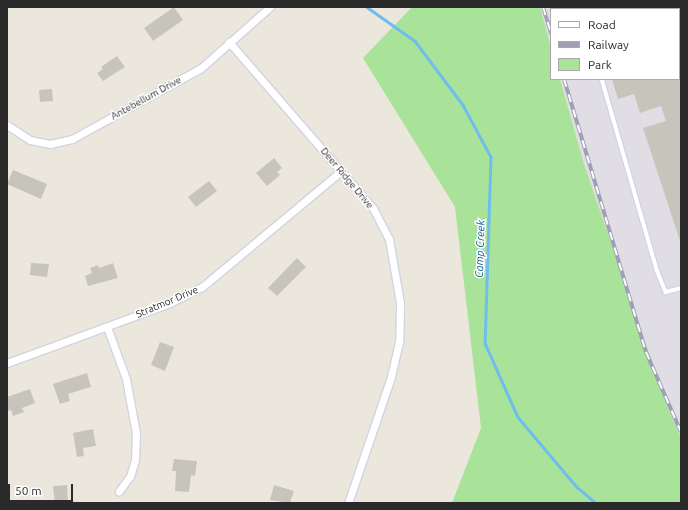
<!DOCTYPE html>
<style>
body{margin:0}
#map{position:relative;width:688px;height:510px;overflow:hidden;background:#ece7dc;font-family:Ubuntu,sans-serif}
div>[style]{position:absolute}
.industrial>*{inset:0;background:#e0dde5}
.green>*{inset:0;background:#a9e399}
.stream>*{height:2.5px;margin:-1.25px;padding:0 1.25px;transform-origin:1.25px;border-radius:1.25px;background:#6fbdef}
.building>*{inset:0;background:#c7c5bb}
.roads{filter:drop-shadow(1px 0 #d2d3e3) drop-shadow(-1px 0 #d2d3e3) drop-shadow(0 1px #d2d3e3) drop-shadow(0 -1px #d2d3e3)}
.service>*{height:3.5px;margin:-1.75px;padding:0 1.75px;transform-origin:1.75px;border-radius:1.75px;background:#fff}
.minor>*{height:7px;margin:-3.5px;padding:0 3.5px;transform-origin:3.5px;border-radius:3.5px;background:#fff}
.rail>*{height:4px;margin-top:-2px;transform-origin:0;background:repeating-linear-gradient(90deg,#fff 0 8px,#9fa0b5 0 16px);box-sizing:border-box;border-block:1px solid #9fa0b5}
span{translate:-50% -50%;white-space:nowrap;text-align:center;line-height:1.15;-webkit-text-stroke:3px #fff;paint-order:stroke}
.street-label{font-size:10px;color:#2a2a2a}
.water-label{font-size:11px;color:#0d599c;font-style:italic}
.frame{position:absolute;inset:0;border:8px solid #2a2a2a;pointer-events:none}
.legend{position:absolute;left:550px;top:8px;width:130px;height:72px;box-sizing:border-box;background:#fff;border:1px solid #aaa;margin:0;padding:5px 7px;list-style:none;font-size:12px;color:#2a2a2a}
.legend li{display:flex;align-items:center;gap:8px;height:20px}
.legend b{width:20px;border:1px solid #aaa}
.scale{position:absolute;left:8px;top:484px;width:65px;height:18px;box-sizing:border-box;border:2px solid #2a2a2a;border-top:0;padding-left:5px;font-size:12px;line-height:14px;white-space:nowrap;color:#2a2a2a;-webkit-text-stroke:3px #fff;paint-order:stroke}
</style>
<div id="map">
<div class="industrial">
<i style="clip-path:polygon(540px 7px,681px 7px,681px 438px,669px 411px,584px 164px,560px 79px,679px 79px,679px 9px,551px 9px,551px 47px)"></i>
</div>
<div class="green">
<i style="clip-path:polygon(412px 7px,540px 7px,551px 47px,551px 79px,560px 79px,584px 164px,669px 411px,681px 438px,681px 503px,452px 503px,481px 428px,455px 207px,363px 58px)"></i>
</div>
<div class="stream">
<i style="left:367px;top:7px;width:59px;rotate:35.3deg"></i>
<i style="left:415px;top:41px;width:80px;rotate:53.1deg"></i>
<i style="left:463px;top:105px;width:59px;rotate:61.7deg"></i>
<i style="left:491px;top:157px;width:186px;rotate:91.8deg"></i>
<i style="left:485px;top:343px;width:81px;rotate:66deg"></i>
<i style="left:518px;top:417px;width:92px;rotate:49.9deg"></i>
<i style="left:577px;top:487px;width:25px;rotate:40deg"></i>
</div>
<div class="building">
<i style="clip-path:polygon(174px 7px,183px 20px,153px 41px,144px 28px)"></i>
<i style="clip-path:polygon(117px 56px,125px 67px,103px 81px,97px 73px,103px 69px,101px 67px)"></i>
<i style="clip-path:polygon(612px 79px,681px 79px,681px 244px,643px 128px,666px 121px,661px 106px,640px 113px,634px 94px,618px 99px)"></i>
<i style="clip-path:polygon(52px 89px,53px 101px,40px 102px,39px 90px)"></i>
<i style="clip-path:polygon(274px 158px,282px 168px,277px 172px,280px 175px,267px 186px,256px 173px)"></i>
<i style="clip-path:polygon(13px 170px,47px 184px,41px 199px,7px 184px)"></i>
<i style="clip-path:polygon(209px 181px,217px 191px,196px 207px,188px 197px)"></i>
<i style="clip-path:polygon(297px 258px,306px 267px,277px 296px,268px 288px)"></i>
<i style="clip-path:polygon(31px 263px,49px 264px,47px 277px,30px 275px)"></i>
<i style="clip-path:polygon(113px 263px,118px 278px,88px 286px,85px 276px,92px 273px,90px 268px,98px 265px,99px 268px)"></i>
<i style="clip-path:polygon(160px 342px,174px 347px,165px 371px,151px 365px)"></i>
<i style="clip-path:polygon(87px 373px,91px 387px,68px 394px,70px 401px,60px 404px,53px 384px)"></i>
<i style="clip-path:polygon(30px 389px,35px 403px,22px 408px,24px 412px,13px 416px,11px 410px,7px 411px,7px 397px)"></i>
<i style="clip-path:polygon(93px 429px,96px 446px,83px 448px,84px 456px,77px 457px,73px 433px)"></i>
<i style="clip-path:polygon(174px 459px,197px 461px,195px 476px,191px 475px,189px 492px,175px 491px,176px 471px,172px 471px)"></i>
<i style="clip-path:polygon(67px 485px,68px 503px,55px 503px,53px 486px)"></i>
<i style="clip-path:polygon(274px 485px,294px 491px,290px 503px,270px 500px)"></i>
</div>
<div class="roads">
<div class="service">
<i style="left:580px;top:7px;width:2px;rotate:63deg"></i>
<i style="left:602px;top:79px;width:199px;rotate:73.9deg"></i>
<i style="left:657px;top:270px;width:24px;rotate:68deg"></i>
<i style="left:666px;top:292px;width:16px;rotate:-15deg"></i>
</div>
<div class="minor">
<i style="left:229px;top:42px;width:220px;rotate:49.1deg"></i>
<i style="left:373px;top:208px;width:35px;rotate:63deg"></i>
<i style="left:389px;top:239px;width:65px;rotate:80.2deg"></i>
<i style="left:400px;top:303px;width:39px;rotate:91deg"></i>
<i style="left:399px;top:342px;width:36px;rotate:103deg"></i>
<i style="left:391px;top:377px;width:133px;rotate:108.8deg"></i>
<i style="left:7px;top:125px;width:27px;rotate:33deg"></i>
<i style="left:30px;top:140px;width:20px;rotate:11deg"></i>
<i style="left:50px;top:144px;width:23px;rotate:-13deg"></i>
<i style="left:72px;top:139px;width:147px;rotate:-28.8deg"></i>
<i style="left:201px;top:68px;width:92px;rotate:-41.5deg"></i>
<i style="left:107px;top:327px;width:55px;rotate:69.9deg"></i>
<i style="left:126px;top:379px;width:55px;rotate:79.5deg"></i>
<i style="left:136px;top:433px;width:27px;rotate:92deg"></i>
<i style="left:135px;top:460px;width:17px;rotate:107deg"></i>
<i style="left:130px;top:476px;width:19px;rotate:126deg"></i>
<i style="left:7px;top:363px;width:174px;rotate:-20.2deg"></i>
<i style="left:170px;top:303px;width:36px;rotate:-27deg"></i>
<i style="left:202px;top:287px;width:181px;rotate:-39.8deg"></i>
</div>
</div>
<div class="rail">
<i style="left:543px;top:7px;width:28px;rotate:73deg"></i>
<i style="left:564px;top:79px;width:285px;rotate:73.3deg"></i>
<i style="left:646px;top:352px;width:87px;rotate:66.4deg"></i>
</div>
<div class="street-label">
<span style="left:146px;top:98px;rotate:-29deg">Antebellum Drive</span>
<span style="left:347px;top:178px;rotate:50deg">Deer Ridge Drive</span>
<span style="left:167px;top:302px;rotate:-23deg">Stratmor Drive</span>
</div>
<div class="water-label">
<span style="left:480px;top:249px;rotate:-88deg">Camp Creek</span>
</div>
<div class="frame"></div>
<ul class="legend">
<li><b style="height:5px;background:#fff"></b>Road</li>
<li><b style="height:5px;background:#9fa0b5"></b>Railway</li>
<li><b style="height:11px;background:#a9e399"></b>Park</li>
</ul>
<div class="scale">50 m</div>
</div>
